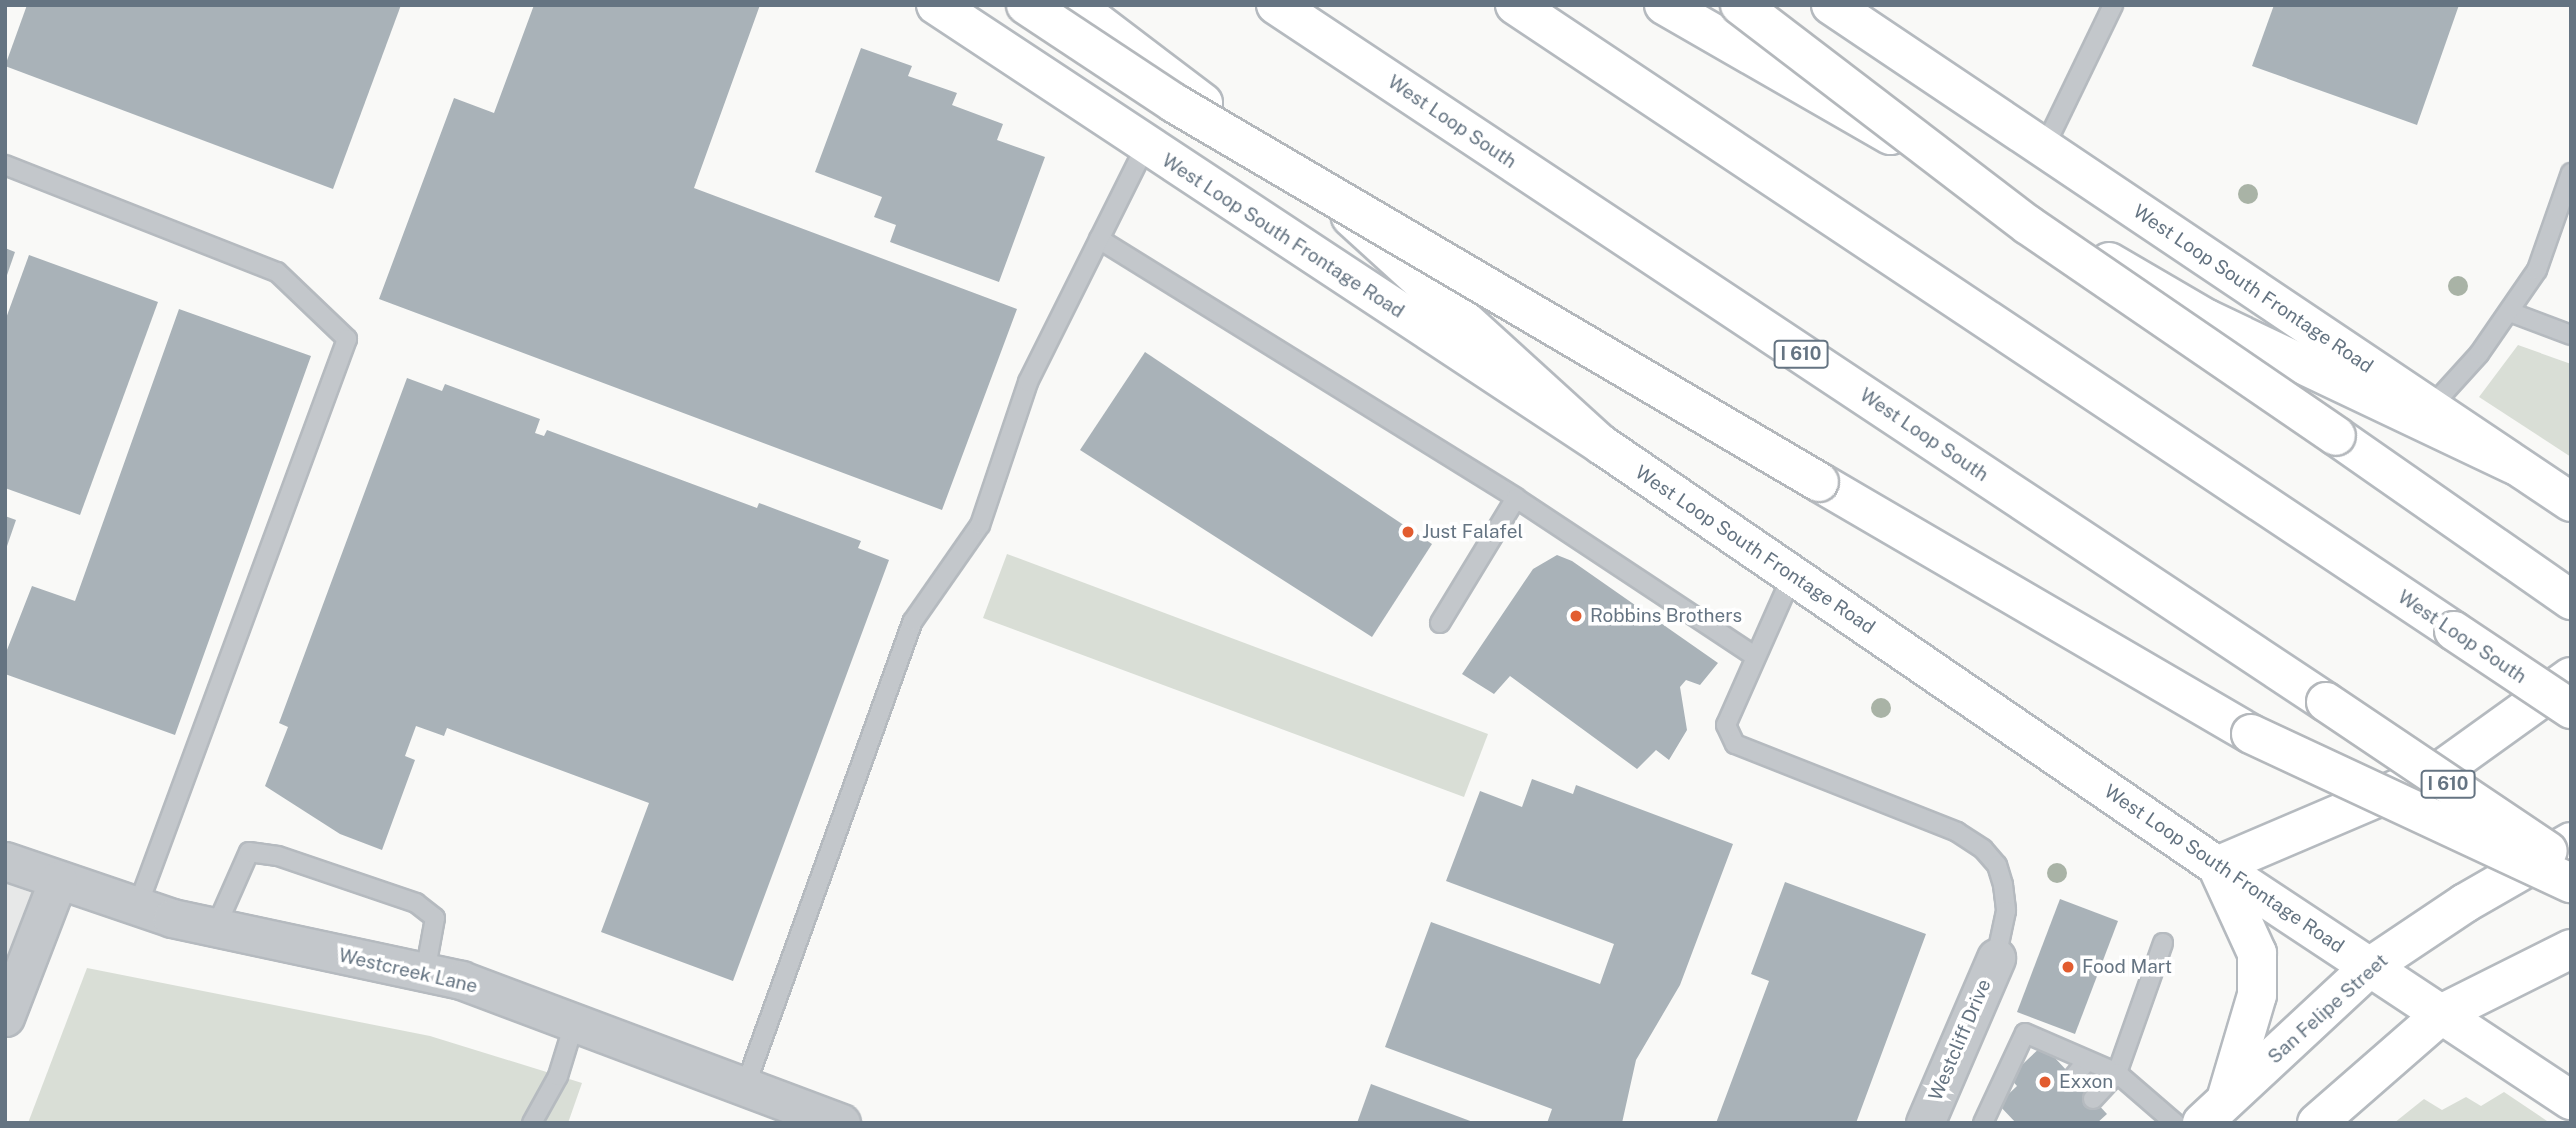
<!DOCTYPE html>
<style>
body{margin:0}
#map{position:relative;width:2576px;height:1128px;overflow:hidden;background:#f9f9f7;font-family:"Public Sans",sans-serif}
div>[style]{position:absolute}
.built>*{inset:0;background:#e7e8e8}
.green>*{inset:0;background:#d9ded6}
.building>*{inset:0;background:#a9b2b8}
.roads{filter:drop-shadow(2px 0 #b5babf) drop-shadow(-2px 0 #b5babf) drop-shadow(0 2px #b5babf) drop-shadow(0 -2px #b5babf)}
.lane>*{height:18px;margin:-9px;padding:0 9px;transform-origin:9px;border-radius:9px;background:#c3c7cb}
.street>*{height:37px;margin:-18.5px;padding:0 18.5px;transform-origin:18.5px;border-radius:18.5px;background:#c3c7cb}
.secondary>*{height:38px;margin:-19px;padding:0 19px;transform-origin:19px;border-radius:19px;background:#fff}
.highway>*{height:38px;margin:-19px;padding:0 19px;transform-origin:19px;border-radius:19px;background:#fff}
.bridges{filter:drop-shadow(2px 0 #b4b8bc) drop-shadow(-2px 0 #b4b8bc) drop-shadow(0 2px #b4b8bc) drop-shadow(0 -2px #b4b8bc)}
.highway-bridge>*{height:38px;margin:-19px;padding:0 19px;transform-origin:19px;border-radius:19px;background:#fff}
.trees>*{width:20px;height:20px;margin:-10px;border-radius:50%;background:#a9b3a6}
.dots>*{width:19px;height:19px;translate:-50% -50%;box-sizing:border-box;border:4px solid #fff;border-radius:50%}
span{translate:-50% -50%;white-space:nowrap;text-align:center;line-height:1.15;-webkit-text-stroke:7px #fff;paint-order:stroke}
.shield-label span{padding:2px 5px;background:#fff;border:2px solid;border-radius:5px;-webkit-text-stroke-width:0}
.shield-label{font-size:18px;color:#657482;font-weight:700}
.street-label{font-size:19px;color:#657482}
.poi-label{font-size:19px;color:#657482}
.left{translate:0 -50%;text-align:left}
.frame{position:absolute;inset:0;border:7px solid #657482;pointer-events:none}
</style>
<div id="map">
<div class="built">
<i style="clip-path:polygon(5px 883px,41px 896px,5px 991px)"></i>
</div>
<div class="green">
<i style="clip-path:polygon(2518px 345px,2571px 364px,2571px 457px,2479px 397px)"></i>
<i style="clip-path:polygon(1007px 554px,1488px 734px,1464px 797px,983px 618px)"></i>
<i style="clip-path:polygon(87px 968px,430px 1036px,582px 1083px,568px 1123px,28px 1123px)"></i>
<i style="clip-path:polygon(2504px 1092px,2550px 1123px,2394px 1123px,2424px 1099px,2442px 1110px,2466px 1097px,2481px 1106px)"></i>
</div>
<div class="building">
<i style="clip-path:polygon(27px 5px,401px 5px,333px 189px,5px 66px)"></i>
<i style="clip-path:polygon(534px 5px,760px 5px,694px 188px,1017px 309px,942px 510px,379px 299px,454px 98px,494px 113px)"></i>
<i style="clip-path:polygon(2274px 5px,2459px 5px,2417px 125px,2252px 66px)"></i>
<i style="clip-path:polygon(861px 48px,912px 66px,908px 76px,957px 93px,952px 105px,1003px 124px,997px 140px,1045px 157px,999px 282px,890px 242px,896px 225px,874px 217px,882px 197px,815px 172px)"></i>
<i style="clip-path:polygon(5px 248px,15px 252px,6px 278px,5px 278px)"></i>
<i style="clip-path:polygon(29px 255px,158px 302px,80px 515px,5px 488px,5px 321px)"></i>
<i style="clip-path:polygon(179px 309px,311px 356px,175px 735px,5px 674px,5px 655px,32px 586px,75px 601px)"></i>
<i style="clip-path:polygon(1145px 352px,1432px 544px,1372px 637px,1080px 450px)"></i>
<i style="clip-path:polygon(407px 378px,442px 391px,445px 384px,540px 419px,535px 433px,544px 436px,547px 430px,757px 508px,759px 503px,861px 541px,858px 548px,889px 560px,733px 981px,601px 932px,649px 803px,447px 728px,444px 736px,416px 726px,405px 756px,415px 760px,382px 850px,340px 834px,265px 786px,288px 727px,279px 723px)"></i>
<i style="clip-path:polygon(5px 516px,16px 520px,6px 549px,5px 549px)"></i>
<i style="clip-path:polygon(1557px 555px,1572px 561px,1718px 663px,1700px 685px,1686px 680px,1680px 687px,1687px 730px,1669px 760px,1656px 750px,1637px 769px,1510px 676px,1494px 694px,1462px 674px,1533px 569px)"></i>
<i style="clip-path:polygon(1532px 779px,1573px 794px,1576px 785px,1733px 844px,1680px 985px,1636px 1060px,1622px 1123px,1547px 1123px,1552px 1109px,1385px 1047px,1431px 922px,1600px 984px,1614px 944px,1446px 881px,1480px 791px,1522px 807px)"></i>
<i style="clip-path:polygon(1785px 882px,1926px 934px,1856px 1123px,1716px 1123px,1769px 981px,1751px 974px)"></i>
<i style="clip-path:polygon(2060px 899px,2118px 921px,2075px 1034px,2017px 1012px)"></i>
<i style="clip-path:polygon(2043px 1045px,2107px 1114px,2097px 1123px,2016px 1123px,1998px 1104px,2017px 1086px,2009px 1077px)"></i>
<i style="clip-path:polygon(1371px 1084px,1473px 1122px,1473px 1123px,1357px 1123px)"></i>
</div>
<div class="roads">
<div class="lane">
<i style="left:2044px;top:148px;width:159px;rotate:-64.2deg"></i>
<i style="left:5px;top:165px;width:292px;rotate:21.5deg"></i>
<i style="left:277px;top:272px;width:97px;rotate:43.7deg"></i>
<i style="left:347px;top:339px;width:607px;rotate:110.26deg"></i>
<i style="left:1099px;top:239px;width:491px;rotate:31.8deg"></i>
<i style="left:1516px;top:498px;width:287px;rotate:33.5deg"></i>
<i style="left:2510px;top:312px;width:65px;rotate:20.7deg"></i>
<i style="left:2430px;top:408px;width:73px;rotate:-47.8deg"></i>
<i style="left:2479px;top:354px;width:102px;rotate:-55.4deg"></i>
<i style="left:2537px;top:270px;width:103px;rotate:-70.7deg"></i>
<i style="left:1792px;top:576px;width:163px;rotate:113.9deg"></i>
<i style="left:1726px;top:725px;width:21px;rotate:65deg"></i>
<i style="left:1735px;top:744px;width:239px;rotate:21.6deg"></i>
<i style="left:1957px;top:832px;width:31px;rotate:33deg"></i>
<i style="left:1983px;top:849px;width:21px;rotate:49deg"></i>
<i style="left:1997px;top:865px;width:21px;rotate:73deg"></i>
<i style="left:2003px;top:885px;width:26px;rotate:83deg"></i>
<i style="left:2006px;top:911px;width:48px;rotate:102deg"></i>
<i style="left:1440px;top:623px;width:146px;rotate:-58.7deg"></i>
<i style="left:215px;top:929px;width:84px;rotate:-66.2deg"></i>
<i style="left:249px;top:852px;width:29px;rotate:8deg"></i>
<i style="left:278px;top:856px;width:146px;rotate:18.8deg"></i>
<i style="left:416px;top:903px;width:24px;rotate:38deg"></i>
<i style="left:435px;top:918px;width:56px;rotate:100.3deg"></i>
<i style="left:2073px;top:1078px;width:22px;rotate:-51deg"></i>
<i style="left:745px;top:1087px;width:495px;rotate:-70.2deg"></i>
<i style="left:913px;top:621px;width:117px;rotate:-55.1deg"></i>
<i style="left:980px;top:525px;width:151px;rotate:-71.4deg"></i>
<i style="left:1028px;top:382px;width:265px;rotate:-63.5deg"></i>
<i style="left:2093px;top:1099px;width:35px;rotate:-47deg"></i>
<i style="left:2117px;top:1073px;width:138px;rotate:-70.5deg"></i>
<i style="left:532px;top:1123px;width:54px;rotate:-61deg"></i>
<i style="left:558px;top:1076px;width:54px;rotate:-72.9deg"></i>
<i style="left:1983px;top:1123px;width:99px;rotate:-65deg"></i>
<i style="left:2025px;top:1033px;width:100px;rotate:23.5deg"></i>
<i style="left:2117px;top:1073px;width:77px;rotate:40.8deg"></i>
</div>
<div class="street">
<i style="left:5px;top:861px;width:176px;rotate:18.8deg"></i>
<i style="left:172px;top:918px;width:296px;rotate:12.1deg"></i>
<i style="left:461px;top:980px;width:406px;rotate:20.6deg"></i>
<i style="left:5px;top:1017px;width:147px;rotate:-68.9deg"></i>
<i style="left:1925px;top:1123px;width:180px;rotate:-66.7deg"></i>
</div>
<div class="secondary">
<i style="left:936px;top:5px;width:798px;rotate:33.45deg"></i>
<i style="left:1602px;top:445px;width:745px;rotate:34.39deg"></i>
<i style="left:2217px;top:866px;width:424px;rotate:33.5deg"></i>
<i style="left:1831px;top:5px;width:891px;rotate:33.89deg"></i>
<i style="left:2217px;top:866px;width:242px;rotate:-23.1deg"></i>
<i style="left:2440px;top:771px;width:161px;rotate:-35.7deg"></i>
<i style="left:2218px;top:868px;width:94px;rotate:65.4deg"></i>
<i style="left:2257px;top:953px;width:42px;rotate:90deg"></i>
<i style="left:2257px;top:995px;width:105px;rotate:106.5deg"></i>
<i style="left:2202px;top:1123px;width:231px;rotate:-42.9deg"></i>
<i style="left:2371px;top:966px;width:113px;rotate:-33.8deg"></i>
<i style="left:2465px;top:903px;width:122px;rotate:-29.9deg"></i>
<i style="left:2317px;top:1123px;width:167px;rotate:-41.1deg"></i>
<i style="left:2443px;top:1013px;width:143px;rotate:-26.6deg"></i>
</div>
<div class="highway">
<i style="left:1074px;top:5px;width:162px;rotate:37.2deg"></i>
<i style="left:1276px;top:5px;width:1260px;rotate:33.58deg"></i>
<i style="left:1515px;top:5px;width:1129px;rotate:33.69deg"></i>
<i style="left:1664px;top:5px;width:261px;rotate:29.9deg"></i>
<i style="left:1351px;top:217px;width:339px;rotate:42.3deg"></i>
<i style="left:2109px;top:262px;width:113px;rotate:30.2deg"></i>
<i style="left:2207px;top:319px;width:342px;rotate:25.4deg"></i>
<i style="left:2336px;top:436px;width:287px;rotate:34.9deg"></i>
<i style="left:1819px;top:482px;width:500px;rotate:30.26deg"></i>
</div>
</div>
<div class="bridges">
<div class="highway-bridge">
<i style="left:1026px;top:5px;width:178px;rotate:33.5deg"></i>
<i style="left:1174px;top:103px;width:748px;rotate:30.44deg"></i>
<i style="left:1740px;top:5px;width:362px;rotate:37.4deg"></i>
<i style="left:2028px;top:225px;width:373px;rotate:34.4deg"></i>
<i style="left:2454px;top:631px;width:141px;rotate:33.7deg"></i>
<i style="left:2326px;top:702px;width:267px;rotate:33.9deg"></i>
<i style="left:2251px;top:734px;width:353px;rotate:25deg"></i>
</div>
</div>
<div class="trees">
<i style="left:2248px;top:194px"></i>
<i style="left:2458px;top:286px"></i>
<i style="left:1881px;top:708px"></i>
<i style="left:2057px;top:873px"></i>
</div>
<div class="dots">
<i style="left:1408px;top:532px;background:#e25c2f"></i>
<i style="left:1576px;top:616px;background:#e25c2f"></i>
<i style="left:2068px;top:967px;background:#e25c2f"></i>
<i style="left:2045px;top:1082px;background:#e25c2f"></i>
</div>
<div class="shield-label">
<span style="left:1801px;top:354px">I 610</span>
<span style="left:2448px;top:784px">I 610</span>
</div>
<div class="street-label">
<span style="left:1452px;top:122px;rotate:34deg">West Loop South</span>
<span style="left:1283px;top:236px;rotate:33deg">West Loop South Frontage Road</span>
<span style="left:2253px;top:289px;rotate:34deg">West Loop South Frontage Road</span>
<span style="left:1924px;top:435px;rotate:34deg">West Loop South</span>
<span style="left:1755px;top:550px;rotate:34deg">West Loop South Frontage Road</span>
<span style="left:2462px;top:637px;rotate:34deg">West Loop South</span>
<span style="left:2224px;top:869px;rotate:34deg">West Loop South Frontage Road</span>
<span style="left:408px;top:971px;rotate:13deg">Westcreek Lane</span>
<span style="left:2328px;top:1009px;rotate:-42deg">San Felipe Street</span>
<span style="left:1960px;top:1040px;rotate:-67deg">Westcliff Drive</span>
</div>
<div class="poi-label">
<span class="left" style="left:1422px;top:532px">Just Falafel</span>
<span class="left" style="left:1590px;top:616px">Robbins Brothers</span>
<span class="left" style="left:2082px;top:967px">Food Mart</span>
<span class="left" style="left:2059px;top:1082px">Exxon</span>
</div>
<div class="frame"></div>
</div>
